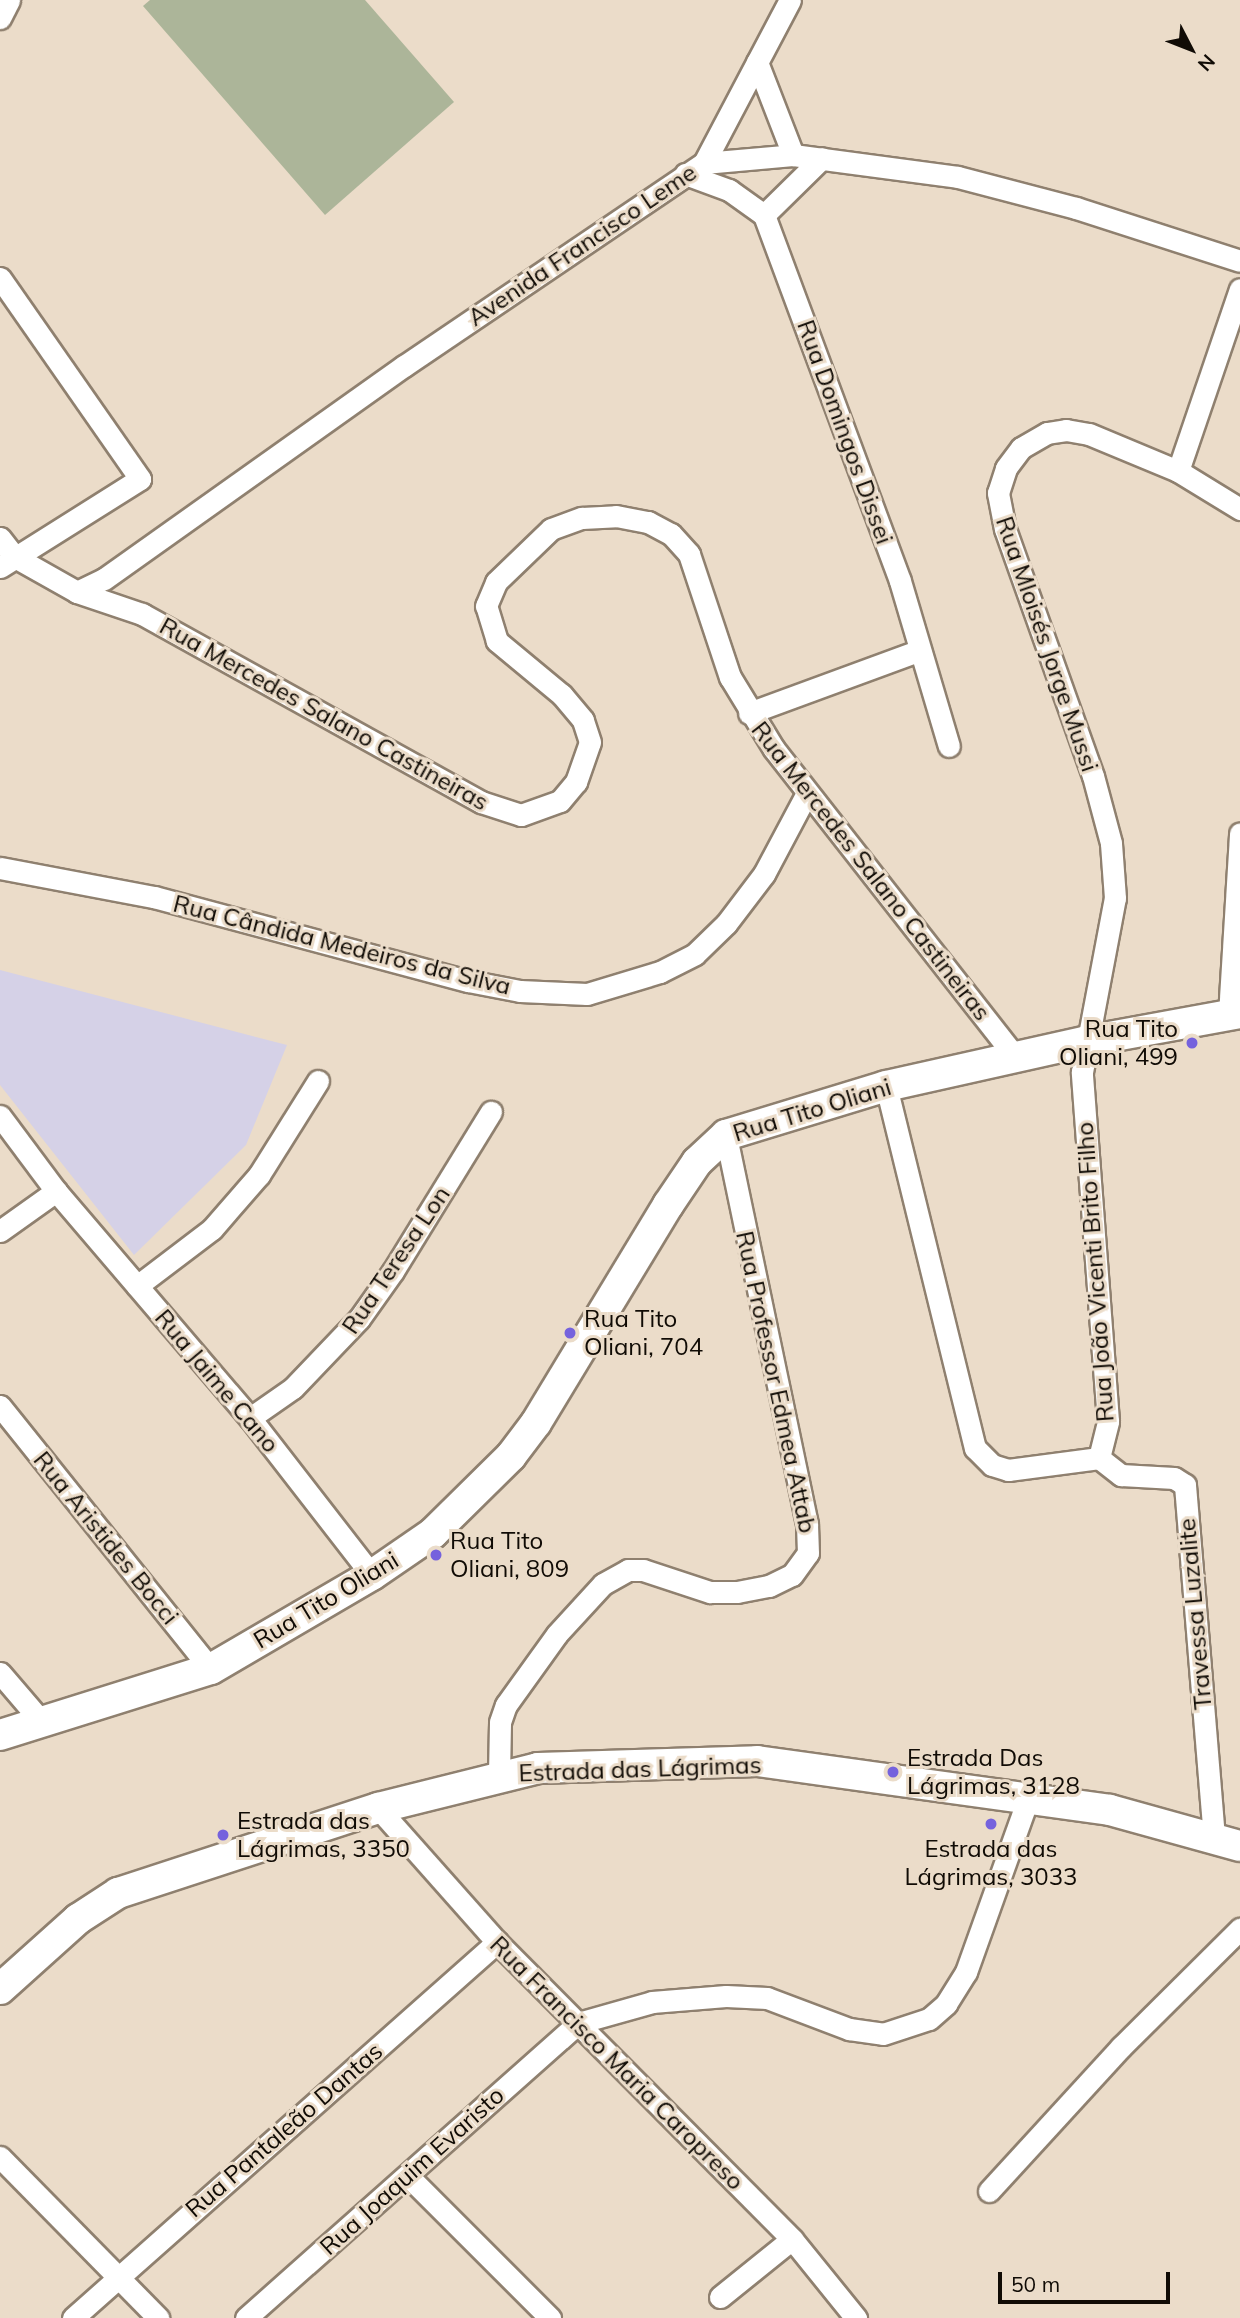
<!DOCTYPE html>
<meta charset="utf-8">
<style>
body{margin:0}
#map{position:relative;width:1240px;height:2318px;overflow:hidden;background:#ebdcc9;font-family:Mulish,sans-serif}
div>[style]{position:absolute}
.education>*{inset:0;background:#d5d1e7}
.green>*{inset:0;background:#acb599}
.roads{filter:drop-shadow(2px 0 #8f806f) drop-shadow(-2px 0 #8f806f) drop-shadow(0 2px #8f806f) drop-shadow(0 -2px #8f806f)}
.street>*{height:21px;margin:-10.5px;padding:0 10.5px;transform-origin:10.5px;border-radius:10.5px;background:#fff}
.secondary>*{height:30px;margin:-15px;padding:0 15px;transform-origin:15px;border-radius:15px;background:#fff}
.dots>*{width:19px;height:19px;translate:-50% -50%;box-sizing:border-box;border:4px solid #ebdcc9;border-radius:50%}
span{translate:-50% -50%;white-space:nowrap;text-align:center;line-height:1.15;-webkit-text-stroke:6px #ebdcc9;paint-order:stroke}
.street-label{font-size:24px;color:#100b05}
.poi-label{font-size:24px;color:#100b05}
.right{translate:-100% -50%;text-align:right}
.left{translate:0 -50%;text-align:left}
.north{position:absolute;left:1156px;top:14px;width:70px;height:70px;-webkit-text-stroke:5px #ebdcc9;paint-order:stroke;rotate:132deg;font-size:19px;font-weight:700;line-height:28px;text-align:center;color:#100b05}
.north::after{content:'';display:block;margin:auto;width:24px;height:32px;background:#100b05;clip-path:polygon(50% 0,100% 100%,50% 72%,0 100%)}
.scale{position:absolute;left:998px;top:2272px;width:172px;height:32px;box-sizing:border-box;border:4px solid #100b05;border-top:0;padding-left:9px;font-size:21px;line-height:24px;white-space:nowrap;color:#100b05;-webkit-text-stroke:5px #ebdcc9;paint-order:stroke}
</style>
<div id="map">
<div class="education">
<i style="clip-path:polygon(0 970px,287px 1045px,246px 1145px,134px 1255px,0 1085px)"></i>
</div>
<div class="green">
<i style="clip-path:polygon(150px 0,365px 0,454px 102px,325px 215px,143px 6px)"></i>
</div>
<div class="roads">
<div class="street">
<i style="left:0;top:18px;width:20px;rotate:-63deg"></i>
<i style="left:757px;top:62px;width:100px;rotate:68.8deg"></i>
<i style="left:704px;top:163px;width:184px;rotate:-62.2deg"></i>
<i style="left:685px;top:174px;width:47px;rotate:20deg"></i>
<i style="left:729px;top:190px;width:43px;rotate:35.5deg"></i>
<i style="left:764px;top:215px;width:390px;rotate:69.6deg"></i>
<i style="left:900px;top:581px;width:172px;rotate:73.5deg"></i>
<i style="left:764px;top:215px;width:81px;rotate:-44.5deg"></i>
<i style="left:0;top:278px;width:245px;rotate:55.1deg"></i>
<i style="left:140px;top:479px;width:165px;rotate:147.8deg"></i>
<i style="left:1178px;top:471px;width:192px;rotate:-71.2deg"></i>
<i style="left:0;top:538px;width:24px;rotate:52deg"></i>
<i style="left:15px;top:557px;width:71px;rotate:29.4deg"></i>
<i style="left:77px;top:592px;width:69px;rotate:18.7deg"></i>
<i style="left:142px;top:614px;width:388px;rotate:29deg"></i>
<i style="left:481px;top:802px;width:42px;rotate:18deg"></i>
<i style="left:521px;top:815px;width:41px;rotate:-19.7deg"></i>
<i style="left:560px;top:801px;width:25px;rotate:-50deg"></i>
<i style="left:576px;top:782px;width:42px;rotate:-70.7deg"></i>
<i style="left:590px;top:742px;width:23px;rotate:-108deg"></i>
<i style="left:583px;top:720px;width:33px;rotate:-130deg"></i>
<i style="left:562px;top:695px;width:85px;rotate:-140.3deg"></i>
<i style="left:497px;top:641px;width:37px;rotate:-107deg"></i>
<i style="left:486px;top:606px;width:26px;rotate:-67deg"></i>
<i style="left:496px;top:582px;width:76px;rotate:-43.9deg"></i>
<i style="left:551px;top:529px;width:33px;rotate:-20deg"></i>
<i style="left:582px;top:518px;width:34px;rotate:-3deg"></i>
<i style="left:616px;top:516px;width:33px;rotate:11deg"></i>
<i style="left:648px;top:522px;width:26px;rotate:28deg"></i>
<i style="left:671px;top:534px;width:27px;rotate:48deg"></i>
<i style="left:689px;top:554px;width:130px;rotate:71.6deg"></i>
<i style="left:730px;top:677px;width:84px;rotate:58.6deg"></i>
<i style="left:774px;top:749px;width:390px;rotate:51.9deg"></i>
<i style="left:77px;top:592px;width:30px;rotate:-26deg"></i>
<i style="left:104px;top:579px;width:368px;rotate:-35.4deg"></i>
<i style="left:404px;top:366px;width:362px;rotate:-34.1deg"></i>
<i style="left:704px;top:163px;width:89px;rotate:-5.1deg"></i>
<i style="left:793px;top:155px;width:166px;rotate:7.6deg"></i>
<i style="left:958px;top:177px;width:122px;rotate:14.7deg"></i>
<i style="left:1076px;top:208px;width:172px;rotate:17.9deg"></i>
<i style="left:749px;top:713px;width:182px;rotate:-20.2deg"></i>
<i style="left:0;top:868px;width:157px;rotate:10.7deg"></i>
<i style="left:154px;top:897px;width:325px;rotate:15deg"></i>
<i style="left:468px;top:981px;width:53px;rotate:10.9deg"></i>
<i style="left:520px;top:991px;width:67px;rotate:2.6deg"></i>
<i style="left:587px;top:994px;width:76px;rotate:-16.8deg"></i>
<i style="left:660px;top:972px;width:39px;rotate:-27deg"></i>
<i style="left:695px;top:954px;width:43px;rotate:-44.1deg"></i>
<i style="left:726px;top:924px;width:63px;rotate:-52.8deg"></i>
<i style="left:764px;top:874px;width:89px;rotate:-62deg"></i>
<i style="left:1229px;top:1015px;width:182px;rotate:-86.5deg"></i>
<i style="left:886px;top:1086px;width:373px;rotate:76.2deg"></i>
<i style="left:975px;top:1448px;width:24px;rotate:45deg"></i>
<i style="left:992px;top:1465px;width:17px;rotate:17deg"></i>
<i style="left:1008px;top:1470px;width:92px;rotate:-7.5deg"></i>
<i style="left:1099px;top:1458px;width:38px;rotate:-76deg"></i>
<i style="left:1108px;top:1421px;width:350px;rotate:-94.3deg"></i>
<i style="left:1082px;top:1072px;width:177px;rotate:-79.3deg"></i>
<i style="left:1115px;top:898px;width:55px;rotate:-94.2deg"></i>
<i style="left:1111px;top:843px;width:69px;rotate:-105deg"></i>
<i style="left:1093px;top:776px;width:262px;rotate:-109.6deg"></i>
<i style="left:1005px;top:529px;width:37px;rotate:-101deg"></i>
<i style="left:998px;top:493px;width:26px;rotate:-72deg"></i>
<i style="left:1006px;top:468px;width:25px;rotate:-53deg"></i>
<i style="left:1021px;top:448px;width:30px;rotate:-30deg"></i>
<i style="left:1047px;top:433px;width:19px;rotate:-9deg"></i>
<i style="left:1066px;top:430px;width:23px;rotate:10deg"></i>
<i style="left:1089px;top:434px;width:96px;rotate:22.6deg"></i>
<i style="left:1178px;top:471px;width:73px;rotate:31.5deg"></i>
<i style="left:0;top:1116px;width:94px;rotate:53.3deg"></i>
<i style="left:56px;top:1191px;width:299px;rotate:49.5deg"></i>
<i style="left:250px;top:1418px;width:199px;rotate:52.2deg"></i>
<i style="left:0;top:1231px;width:69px;rotate:-35.5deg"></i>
<i style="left:137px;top:1286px;width:94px;rotate:-37.2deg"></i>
<i style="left:212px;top:1229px;width:72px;rotate:-49deg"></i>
<i style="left:259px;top:1175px;width:111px;rotate:-57.9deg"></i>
<i style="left:0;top:1406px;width:337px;rotate:51.3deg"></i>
<i style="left:250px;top:1418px;width:52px;rotate:-34.9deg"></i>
<i style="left:293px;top:1388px;width:95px;rotate:-46.3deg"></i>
<i style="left:359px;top:1319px;width:59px;rotate:-54.7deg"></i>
<i style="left:393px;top:1271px;width:187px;rotate:-58.4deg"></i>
<i style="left:1099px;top:1458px;width:28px;rotate:38deg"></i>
<i style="left:1121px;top:1475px;width:53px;rotate:3.2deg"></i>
<i style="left:1174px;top:1478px;width:13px;rotate:32deg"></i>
<i style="left:1185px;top:1485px;width:352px;rotate:85.3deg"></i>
<i style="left:0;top:1673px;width:65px;rotate:49.4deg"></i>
<i style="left:499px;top:1775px;width:53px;rotate:-88.9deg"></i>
<i style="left:500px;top:1722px;width:18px;rotate:-71deg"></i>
<i style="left:506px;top:1705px;width:87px;rotate:-54.3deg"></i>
<i style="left:557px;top:1634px;width:68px;rotate:-47.4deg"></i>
<i style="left:603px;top:1584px;width:29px;rotate:-29deg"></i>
<i style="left:628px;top:1570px;width:15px"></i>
<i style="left:643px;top:1570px;width:71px;rotate:18.2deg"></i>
<i style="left:710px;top:1592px;width:27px"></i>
<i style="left:737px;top:1592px;width:33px;rotate:-11deg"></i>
<i style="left:769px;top:1586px;width:25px;rotate:-26deg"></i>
<i style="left:792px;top:1575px;width:27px;rotate:-54deg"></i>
<i style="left:808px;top:1553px;width:29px;rotate:-92deg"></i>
<i style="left:807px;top:1524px;width:397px;rotate:-101.8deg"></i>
<i style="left:378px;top:1808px;width:179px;rotate:48.4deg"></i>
<i style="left:497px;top:1942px;width:419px;rotate:45.2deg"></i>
<i style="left:792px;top:2239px;width:102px;rotate:51deg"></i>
<i style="left:0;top:2157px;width:226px;rotate:45.5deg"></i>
<i style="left:408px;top:2176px;width:201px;rotate:45deg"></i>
<i style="left:989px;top:2191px;width:195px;rotate:-47.5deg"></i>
<i style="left:1121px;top:2047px;width:168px;rotate:-44.8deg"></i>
<i style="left:720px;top:2297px;width:92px;rotate:-38.9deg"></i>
<i style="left:73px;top:2318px;width:567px;rotate:-41.57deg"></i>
<i style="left:246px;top:2318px;width:444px;rotate:-41.6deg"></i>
<i style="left:578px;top:2023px;width:77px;rotate:-15.8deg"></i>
<i style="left:652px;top:2002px;width:74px;rotate:-4.6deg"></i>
<i style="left:726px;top:1996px;width:41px;rotate:2.8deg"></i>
<i style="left:767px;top:1998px;width:88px;rotate:20.7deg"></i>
<i style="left:849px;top:2029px;width:34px;rotate:8deg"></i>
<i style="left:883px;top:2034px;width:48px;rotate:-18.1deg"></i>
<i style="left:929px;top:2019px;width:23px;rotate:-41deg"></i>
<i style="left:946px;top:2004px;width:38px;rotate:-58deg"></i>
<i style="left:966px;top:1972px;width:187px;rotate:-70.3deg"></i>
</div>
<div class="secondary">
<i style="left:0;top:1735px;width:221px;rotate:-17.4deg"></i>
<i style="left:211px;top:1669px;width:186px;rotate:-30.3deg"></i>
<i style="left:372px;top:1575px;width:74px;rotate:-34.5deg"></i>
<i style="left:433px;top:1533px;width:110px;rotate:-44.6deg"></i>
<i style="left:511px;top:1456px;width:41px;rotate:-52.9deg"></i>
<i style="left:536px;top:1423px;width:255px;rotate:-58.8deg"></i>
<i style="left:668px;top:1205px;width:52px;rotate:-56deg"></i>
<i style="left:697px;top:1162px;width:40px;rotate:-43deg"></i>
<i style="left:726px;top:1135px;width:167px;rotate:-17deg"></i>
<i style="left:886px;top:1086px;width:206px;rotate:-12.6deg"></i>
<i style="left:1087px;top:1041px;width:156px;rotate:-10.4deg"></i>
<i style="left:0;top:1989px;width:105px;rotate:-41.9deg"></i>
<i style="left:78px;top:1919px;width:48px;rotate:-33deg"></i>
<i style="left:118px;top:1893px;width:274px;rotate:-18.1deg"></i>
<i style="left:378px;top:1808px;width:165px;rotate:-14deg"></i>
<i style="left:538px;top:1768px;width:219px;rotate:-1.8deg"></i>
<i style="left:757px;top:1761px;width:356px;rotate:7.9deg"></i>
<i style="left:1110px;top:1810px;width:135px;rotate:15.5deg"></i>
</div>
</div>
<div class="dots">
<i style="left:1192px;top:1043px;background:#7562dd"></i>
<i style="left:570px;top:1333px;background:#7562dd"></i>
<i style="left:436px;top:1555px;background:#7562dd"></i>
<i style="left:893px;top:1772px;background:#7562dd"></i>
<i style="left:991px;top:1824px;background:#7562dd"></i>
<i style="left:223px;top:1835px;background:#7562dd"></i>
</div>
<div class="street-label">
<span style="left:582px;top:245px;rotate:-34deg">Avenida Francisco Leme</span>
<span style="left:845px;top:432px;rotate:70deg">Rua Domingos Dissei</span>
<span style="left:1047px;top:644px;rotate:71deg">Rua Mloisés Jorge Mussi</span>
<span style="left:324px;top:714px;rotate:29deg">Rua Mercedes Salano Castineiras</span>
<span style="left:871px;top:871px;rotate:52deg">Rua Mercedes Salano Castineiras</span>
<span style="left:342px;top:945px;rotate:14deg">Rua Cândida Medeiros da Silva</span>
<span style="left:812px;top:1110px;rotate:-17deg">Rua Tito Oliani</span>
<span style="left:396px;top:1260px;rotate:-56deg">Rua Teresa Lon</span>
<span style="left:1095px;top:1272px;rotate:-94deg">Rua João Vicenti Brito Filho</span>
<span style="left:217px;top:1381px;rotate:50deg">Rua Jaime Cano</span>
<span style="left:776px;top:1382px;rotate:78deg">Rua Professor Edmea Attab</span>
<span style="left:106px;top:1538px;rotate:51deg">Rua Aristides Bocci</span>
<span style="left:326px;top:1600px;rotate:-31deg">Rua Tito Oliani</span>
<span style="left:1195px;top:1614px;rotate:-95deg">Travessa Luzalite</span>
<span style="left:640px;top:1769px;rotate:-2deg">Estrada das Lágrimas</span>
<span style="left:617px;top:2063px;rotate:45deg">Rua Francisco Maria Caropreso</span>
<span style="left:284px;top:2130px;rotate:-41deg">Rua Pantaleão Dantas</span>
<span style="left:412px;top:2171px;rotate:-42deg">Rua Joaquim Evaristo</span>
</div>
<div class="poi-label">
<span class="right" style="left:1178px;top:1043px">Rua Tito<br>Oliani, 499</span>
<span class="left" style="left:584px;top:1333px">Rua Tito<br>Oliani, 704</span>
<span class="left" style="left:450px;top:1555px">Rua Tito<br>Oliani, 809</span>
<span class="left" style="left:907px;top:1772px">Estrada Das<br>Lágrimas, 3128</span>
<span class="left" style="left:237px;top:1835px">Estrada das<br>Lágrimas, 3350</span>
<span style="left:991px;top:1863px">Estrada das<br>Lágrimas, 3033</span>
</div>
<div class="north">N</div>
<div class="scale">50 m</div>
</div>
